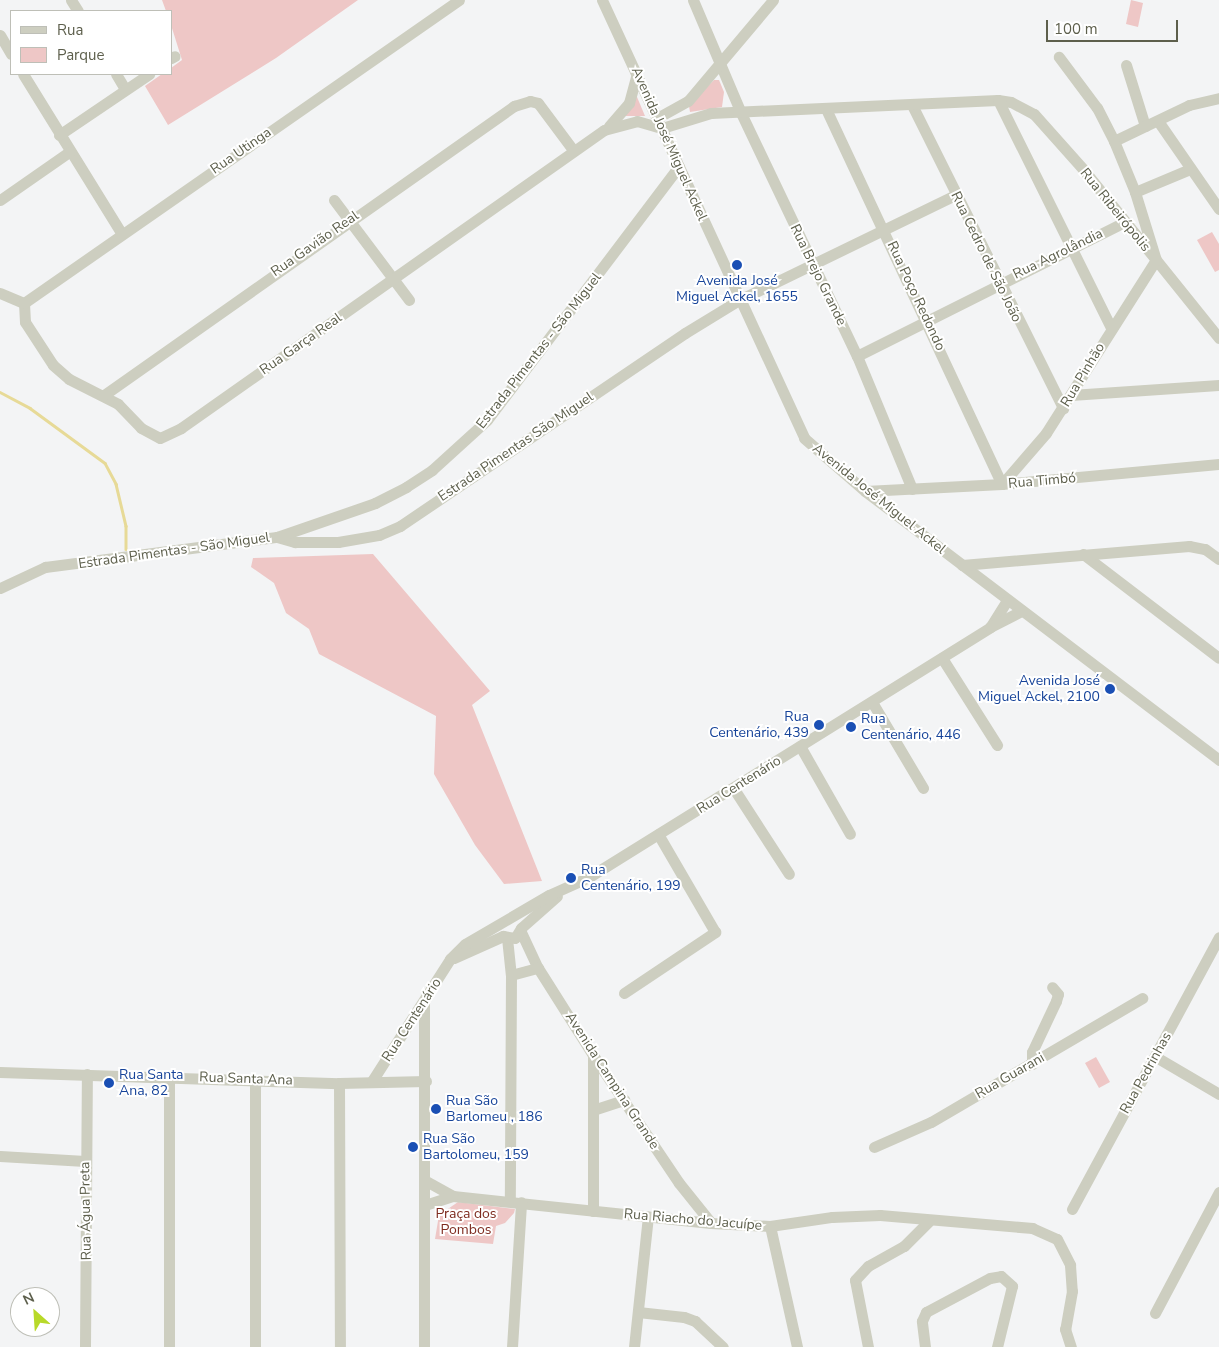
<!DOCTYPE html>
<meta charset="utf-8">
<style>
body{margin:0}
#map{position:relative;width:1219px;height:1347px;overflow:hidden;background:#f3f4f5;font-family:"Nunito Sans",sans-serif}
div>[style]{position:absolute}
.green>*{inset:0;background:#eec7c6}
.stream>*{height:2.5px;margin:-1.25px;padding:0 1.25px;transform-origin:1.25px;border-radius:1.25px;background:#e7da97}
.minor>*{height:11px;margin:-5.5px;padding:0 5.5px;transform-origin:5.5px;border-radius:5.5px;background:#cdcec0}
.dots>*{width:14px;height:14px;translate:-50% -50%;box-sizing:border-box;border:2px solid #fff;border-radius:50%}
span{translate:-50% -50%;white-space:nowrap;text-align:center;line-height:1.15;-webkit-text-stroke:4px #fff;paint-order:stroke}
.street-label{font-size:14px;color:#5d5f4c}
.transit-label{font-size:14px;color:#164399}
.right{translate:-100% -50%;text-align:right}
.left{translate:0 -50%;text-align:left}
.park-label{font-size:14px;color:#7e2b1f}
.legend{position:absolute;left:10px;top:10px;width:162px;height:65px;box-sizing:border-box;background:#fff;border:1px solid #bebfb7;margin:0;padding:6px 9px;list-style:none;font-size:15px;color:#5d5f4c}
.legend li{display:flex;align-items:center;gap:10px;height:25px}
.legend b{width:25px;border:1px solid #bebfb7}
.north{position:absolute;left:10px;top:1287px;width:50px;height:50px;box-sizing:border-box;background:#fff;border:1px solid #bebfb7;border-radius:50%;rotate:334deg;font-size:14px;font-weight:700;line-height:20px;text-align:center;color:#5d5f4c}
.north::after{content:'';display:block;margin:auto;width:18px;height:22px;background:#b8d929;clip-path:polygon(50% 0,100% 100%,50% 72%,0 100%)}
.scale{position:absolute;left:1046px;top:20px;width:132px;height:22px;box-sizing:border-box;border:2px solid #5d5f4c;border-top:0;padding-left:6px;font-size:15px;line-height:18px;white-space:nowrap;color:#5d5f4c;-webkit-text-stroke:4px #fff;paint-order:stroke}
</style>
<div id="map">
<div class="green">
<i style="clip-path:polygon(162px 0,358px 0,276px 58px,168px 125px,145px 86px,162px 74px,171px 74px,171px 68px,182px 60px,171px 25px,171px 11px,166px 11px)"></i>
<i style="clip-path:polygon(1131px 0,1143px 3px,1138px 27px,1126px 24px)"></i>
<i style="clip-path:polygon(714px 80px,719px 80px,724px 92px,722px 107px,690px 112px,689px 106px)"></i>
<i style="clip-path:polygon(634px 97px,637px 97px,645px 116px,625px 116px)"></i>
<i style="clip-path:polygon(1212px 232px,1219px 244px,1219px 270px,1215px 272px,1197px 240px)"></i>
<i style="clip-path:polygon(373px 554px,490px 691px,472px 705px,542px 881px,504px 884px,475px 845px,434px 774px,436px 716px,319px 654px,309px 629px,286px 613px,274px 583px,251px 567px,253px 558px)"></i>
<i style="clip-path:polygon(1096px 1057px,1110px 1082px,1099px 1088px,1085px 1063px)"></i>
<i style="clip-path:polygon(458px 1202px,515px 1209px,514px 1213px,505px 1223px,496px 1226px,493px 1244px,435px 1239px,439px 1215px)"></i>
</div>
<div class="stream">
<i style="left:0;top:392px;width:34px;rotate:28deg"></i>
<i style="left:30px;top:408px;width:93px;rotate:36.3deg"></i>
<i style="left:105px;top:463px;width:24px;rotate:62deg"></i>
<i style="left:116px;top:484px;width:43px;rotate:76.6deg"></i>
<i style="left:126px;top:526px;width:23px;rotate:90deg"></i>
</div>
<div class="minor">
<i style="left:71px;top:0;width:13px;rotate:58deg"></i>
<i style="left:602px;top:0;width:482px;rotate:65.2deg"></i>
<i style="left:804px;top:438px;width:81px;rotate:41deg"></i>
<i style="left:865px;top:491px;width:445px;rotate:37.2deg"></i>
<i style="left:693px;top:0;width:123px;rotate:67deg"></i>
<i style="left:741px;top:113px;width:269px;rotate:64.5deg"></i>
<i style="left:857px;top:356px;width:144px;rotate:67.5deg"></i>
<i style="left:0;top:35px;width:22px;rotate:60deg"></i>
<i style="left:171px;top:58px;width:4px;rotate:-27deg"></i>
<i style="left:1126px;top:65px;width:64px;rotate:72.7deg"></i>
<i style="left:23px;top:74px;width:188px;rotate:58.3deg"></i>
<i style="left:116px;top:74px;width:17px;rotate:59deg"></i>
<i style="left:998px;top:100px;width:254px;rotate:63.6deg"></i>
<i style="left:912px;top:105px;width:339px;rotate:63.5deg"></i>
<i style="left:826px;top:109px;width:414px;rotate:64.9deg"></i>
<i style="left:657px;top:118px;width:35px;rotate:-29deg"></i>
<i style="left:688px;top:101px;width:132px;rotate:-49.9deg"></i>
<i style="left:1158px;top:121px;width:107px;rotate:55.3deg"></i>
<i style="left:609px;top:126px;width:30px;rotate:-49deg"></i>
<i style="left:629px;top:103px;width:31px;rotate:-75deg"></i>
<i style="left:59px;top:135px;width:109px;rotate:-34.1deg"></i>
<i style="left:1114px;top:141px;width:83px;rotate:-25.6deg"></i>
<i style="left:1189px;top:105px;width:31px;rotate:-13deg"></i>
<i style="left:1135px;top:192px;width:60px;rotate:-22.7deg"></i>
<i style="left:0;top:200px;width:84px;rotate:-34.8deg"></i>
<i style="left:334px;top:200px;width:125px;rotate:53.1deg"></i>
<i style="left:0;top:293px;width:26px;rotate:23deg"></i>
<i style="left:24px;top:303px;width:19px;rotate:87deg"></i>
<i style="left:25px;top:322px;width:51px;rotate:56.9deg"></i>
<i style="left:53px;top:365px;width:21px;rotate:41deg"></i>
<i style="left:69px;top:379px;width:55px;rotate:27deg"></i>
<i style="left:118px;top:404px;width:33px;rotate:46deg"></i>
<i style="left:141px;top:428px;width:21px;rotate:28deg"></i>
<i style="left:160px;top:438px;width:23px;rotate:-25deg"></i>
<i style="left:181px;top:428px;width:517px;rotate:-35.16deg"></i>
<i style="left:604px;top:130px;width:34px;rotate:-15deg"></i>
<i style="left:637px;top:121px;width:26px;rotate:16deg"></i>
<i style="left:662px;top:128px;width:51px;rotate:-17deg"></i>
<i style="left:711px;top:113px;width:287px;rotate:-2.6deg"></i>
<i style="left:998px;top:100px;width:13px;rotate:9deg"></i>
<i style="left:1011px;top:102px;width:26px;rotate:28deg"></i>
<i style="left:1034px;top:114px;width:74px;rotate:48.3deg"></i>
<i style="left:1083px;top:169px;width:217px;rotate:51.2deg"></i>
<i style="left:24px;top:303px;width:530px;rotate:-34.86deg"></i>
<i style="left:857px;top:356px;width:300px;rotate:-26.6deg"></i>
<i style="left:104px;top:395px;width:502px;rotate:-35.18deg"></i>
<i style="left:514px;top:106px;width:17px;rotate:-17deg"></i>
<i style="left:530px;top:101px;width:8px;rotate:14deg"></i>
<i style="left:538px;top:103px;width:59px;rotate:53.3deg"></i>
<i style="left:1071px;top:395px;width:148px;rotate:-3.9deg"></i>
<i style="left:1002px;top:484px;width:67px;rotate:-49.2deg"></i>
<i style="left:1046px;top:433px;width:205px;rotate:-57.6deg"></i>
<i style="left:1156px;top:260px;width:71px;rotate:-107.2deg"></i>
<i style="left:1135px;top:192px;width:55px;rotate:-112.4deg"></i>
<i style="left:1114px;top:141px;width:37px;rotate:-117deg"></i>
<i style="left:1097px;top:108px;width:64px;rotate:-126.7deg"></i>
<i style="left:865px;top:491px;width:137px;rotate:-2.9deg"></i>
<i style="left:1002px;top:484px;width:218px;rotate:-5.3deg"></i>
<i style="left:277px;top:537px;width:19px;rotate:16deg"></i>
<i style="left:295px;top:542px;width:43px"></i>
<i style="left:338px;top:542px;width:42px;rotate:-9.7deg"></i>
<i style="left:379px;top:535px;width:23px;rotate:-23deg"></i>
<i style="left:400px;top:526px;width:344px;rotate:-34.1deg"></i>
<i style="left:685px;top:333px;width:63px;rotate:-31.4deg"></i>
<i style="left:739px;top:300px;width:240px;rotate:-25.9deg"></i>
<i style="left:1083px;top:554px;width:171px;rotate:37.4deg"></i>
<i style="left:962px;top:565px;width:228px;rotate:-4.8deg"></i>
<i style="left:1189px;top:546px;width:16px;rotate:11deg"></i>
<i style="left:1205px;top:549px;width:17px;rotate:36deg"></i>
<i style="left:0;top:588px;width:50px;rotate:-25deg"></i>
<i style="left:45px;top:567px;width:234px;rotate:-7.4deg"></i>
<i style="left:277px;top:537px;width:104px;rotate:-19.1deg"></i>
<i style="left:375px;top:503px;width:35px;rotate:-27deg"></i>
<i style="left:406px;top:487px;width:31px;rotate:-33deg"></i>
<i style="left:432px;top:470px;width:74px;rotate:-42.3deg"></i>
<i style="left:487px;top:420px;width:318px;rotate:-52.9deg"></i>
<i style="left:991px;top:626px;width:31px;rotate:-58deg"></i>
<i style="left:942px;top:658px;width:103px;rotate:57.7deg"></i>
<i style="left:872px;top:702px;width:100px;rotate:59.3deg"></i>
<i style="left:800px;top:746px;width:101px;rotate:60.4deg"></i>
<i style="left:734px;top:789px;width:101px;rotate:57.1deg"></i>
<i style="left:521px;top:932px;width:40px;rotate:65deg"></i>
<i style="left:538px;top:968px;width:103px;rotate:57.7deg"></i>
<i style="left:593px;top:1055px;width:154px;rotate:56.1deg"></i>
<i style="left:679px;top:1183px;width:51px;rotate:51.3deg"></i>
<i style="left:507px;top:938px;width:37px;rotate:84deg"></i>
<i style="left:511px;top:975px;width:225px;rotate:90.3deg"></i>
<i style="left:454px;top:958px;width:54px;rotate:-24.2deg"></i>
<i style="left:503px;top:936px;width:12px;rotate:9deg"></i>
<i style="left:515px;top:938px;width:12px;rotate:-59deg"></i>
<i style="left:521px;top:928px;width:48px;rotate:-41.6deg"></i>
<i style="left:511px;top:975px;width:28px;rotate:-15deg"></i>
<i style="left:624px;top:993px;width:110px;rotate:-33.8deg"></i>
<i style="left:715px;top:932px;width:113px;rotate:-120.2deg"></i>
<i style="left:1156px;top:1057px;width:73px;rotate:30.4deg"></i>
<i style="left:1032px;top:1064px;width:12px;rotate:-90deg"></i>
<i style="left:1032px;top:1052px;width:56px;rotate:-64.8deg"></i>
<i style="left:1056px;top:1001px;width:7px;rotate:-74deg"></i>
<i style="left:1058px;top:994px;width:9px;rotate:-131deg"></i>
<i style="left:0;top:1072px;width:339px;rotate:1.9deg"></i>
<i style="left:339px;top:1083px;width:87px;rotate:-1.3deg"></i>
<i style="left:372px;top:1081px;width:145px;rotate:-57.4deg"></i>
<i style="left:450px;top:959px;width:21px;rotate:-45deg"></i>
<i style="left:465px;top:944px;width:97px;rotate:-30.3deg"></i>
<i style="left:549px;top:895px;width:44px;rotate:-24.2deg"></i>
<i style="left:589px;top:877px;width:473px;rotate:-31.9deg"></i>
<i style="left:990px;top:627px;width:36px;rotate:-27deg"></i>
<i style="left:339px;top:1083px;width:264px;rotate:89.8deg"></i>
<i style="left:593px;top:1110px;width:33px;rotate:-18deg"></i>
<i style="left:874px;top:1147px;width:62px;rotate:-23.7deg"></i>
<i style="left:931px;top:1122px;width:245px;rotate:-30.4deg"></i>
<i style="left:0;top:1156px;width:85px;rotate:3.4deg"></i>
<i style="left:426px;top:1181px;width:31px;rotate:29deg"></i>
<i style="left:453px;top:1196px;width:259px;rotate:6deg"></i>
<i style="left:711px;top:1223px;width:59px;rotate:2.9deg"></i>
<i style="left:770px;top:1226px;width:63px;rotate:-8.3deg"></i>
<i style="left:832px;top:1217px;width:48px;rotate:-2.4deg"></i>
<i style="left:880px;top:1215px;width:153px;rotate:4.9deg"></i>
<i style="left:1032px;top:1228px;width:27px;rotate:24deg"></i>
<i style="left:1057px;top:1239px;width:29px;rotate:63deg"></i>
<i style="left:1070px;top:1265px;width:26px;rotate:86deg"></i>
<i style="left:1072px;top:1291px;width:39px;rotate:100deg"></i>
<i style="left:1065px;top:1329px;width:19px;rotate:72deg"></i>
<i style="left:425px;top:1205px;width:29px;rotate:-18deg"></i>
<i style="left:1072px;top:1209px;width:309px;rotate:-61.6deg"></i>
<i style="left:593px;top:1211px;width:156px;rotate:-90deg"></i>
<i style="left:770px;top:1226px;width:124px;rotate:77.4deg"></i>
<i style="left:638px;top:1312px;width:46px;rotate:6.2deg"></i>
<i style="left:684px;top:1317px;width:12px;rotate:20deg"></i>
<i style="left:695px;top:1321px;width:38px;rotate:43deg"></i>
<i style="left:1155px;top:1313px;width:137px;rotate:-62.1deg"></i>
<i style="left:85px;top:1347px;width:273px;rotate:-89.6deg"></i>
<i style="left:169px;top:1347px;width:270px;rotate:-90deg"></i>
<i style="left:255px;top:1347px;width:267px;rotate:-90deg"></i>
<i style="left:424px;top:1347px;width:344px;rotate:-90deg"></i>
<i style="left:512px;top:1347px;width:145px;rotate:-86.4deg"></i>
<i style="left:634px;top:1347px;width:131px;rotate:-83.9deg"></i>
<i style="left:868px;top:1347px;width:68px;rotate:-101deg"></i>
<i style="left:855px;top:1280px;width:19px;rotate:-47deg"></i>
<i style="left:868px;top:1266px;width:41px;rotate:-29.1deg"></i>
<i style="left:904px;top:1246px;width:35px;rotate:-45deg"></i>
<i style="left:925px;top:1347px;width:26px;rotate:-97deg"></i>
<i style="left:922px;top:1321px;width:10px;rotate:-66deg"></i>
<i style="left:926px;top:1312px;width:72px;rotate:-28deg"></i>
<i style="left:990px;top:1278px;width:11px;rotate:-10deg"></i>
<i style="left:1001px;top:1276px;width:15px;rotate:42deg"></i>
<i style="left:1012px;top:1286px;width:63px;rotate:103.8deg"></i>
</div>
<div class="dots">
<i style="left:737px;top:265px;background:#1a4fb4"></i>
<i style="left:1110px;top:689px;background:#1a4fb4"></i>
<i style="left:819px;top:725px;background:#1a4fb4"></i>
<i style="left:851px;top:727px;background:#1a4fb4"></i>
<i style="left:571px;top:878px;background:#1a4fb4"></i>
<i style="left:109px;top:1083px;background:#1a4fb4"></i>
<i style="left:436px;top:1109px;background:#1a4fb4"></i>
<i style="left:413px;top:1147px;background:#1a4fb4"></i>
</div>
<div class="street-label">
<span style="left:669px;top:144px;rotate:66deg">Avenida José Miguel Ackel</span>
<span style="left:241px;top:151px;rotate:-35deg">Rua Utinga</span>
<span style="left:1115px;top:210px;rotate:51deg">Rua Ribeirópolis</span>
<span style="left:315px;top:244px;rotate:-35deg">Rua Gavião Real</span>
<span style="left:1058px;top:254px;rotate:-26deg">Rua Agrolândia</span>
<span style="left:986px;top:257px;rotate:64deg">Rua Cedro de São João</span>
<span style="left:818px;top:275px;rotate:64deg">Rua Brejo Grande</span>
<span style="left:916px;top:296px;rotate:65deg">Rua Poço Redondo</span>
<span style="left:301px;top:344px;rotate:-35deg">Rua Garça Real</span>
<span style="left:539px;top:351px;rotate:-52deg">Estrada Pimentas - São Miguel</span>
<span style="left:1083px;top:375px;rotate:-59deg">Rua Pinhão</span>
<span style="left:516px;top:447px;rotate:-34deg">Estrada Pimentas São Miguel</span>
<span style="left:1042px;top:481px;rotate:-5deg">Rua Timbó</span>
<span style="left:879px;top:499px;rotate:39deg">Avenida José Miguel Ackel</span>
<span style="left:174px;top:551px;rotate:-8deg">Estrada Pimentas - São Miguel</span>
<span style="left:739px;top:785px;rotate:-32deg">Rua Centenário</span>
<span style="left:412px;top:1020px;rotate:-57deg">Rua Centenário</span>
<span style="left:1146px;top:1073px;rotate:-61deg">Rua Pedrinhas</span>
<span style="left:1010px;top:1076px;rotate:-30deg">Rua Guarani</span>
<span style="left:246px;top:1079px;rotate:2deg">Rua Santa Ana</span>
<span style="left:612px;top:1081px;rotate:57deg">Avenida Campina Grande</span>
<span style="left:86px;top:1211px;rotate:-91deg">Rua Água Preta</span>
<span style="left:693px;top:1220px;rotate:5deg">Rua Riacho do Jacuípe</span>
</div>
<div class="transit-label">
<span style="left:737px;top:289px">Avenida José<br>Miguel Ackel, 1655</span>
<span class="right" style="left:1100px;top:689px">Avenida José<br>Miguel Ackel, 2100</span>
<span class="right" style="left:809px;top:725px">Rua<br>Centenário, 439</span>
<span class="left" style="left:861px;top:727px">Rua<br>Centenário, 446</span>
<span class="left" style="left:581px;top:878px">Rua<br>Centenário, 199</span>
<span class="left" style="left:119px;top:1083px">Rua Santa<br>Ana, 82</span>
<span class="left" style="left:446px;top:1109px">Rua São<br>Barlomeu , 186</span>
<span class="left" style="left:423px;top:1147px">Rua São<br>Bartolomeu, 159</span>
</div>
<div class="park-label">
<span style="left:466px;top:1222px">Praça dos<br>Pombos</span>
</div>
<ul class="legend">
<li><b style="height:6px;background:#cdcec0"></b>Rua</li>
<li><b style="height:14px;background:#eec7c6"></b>Parque</li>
</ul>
<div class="north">N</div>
<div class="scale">100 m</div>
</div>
